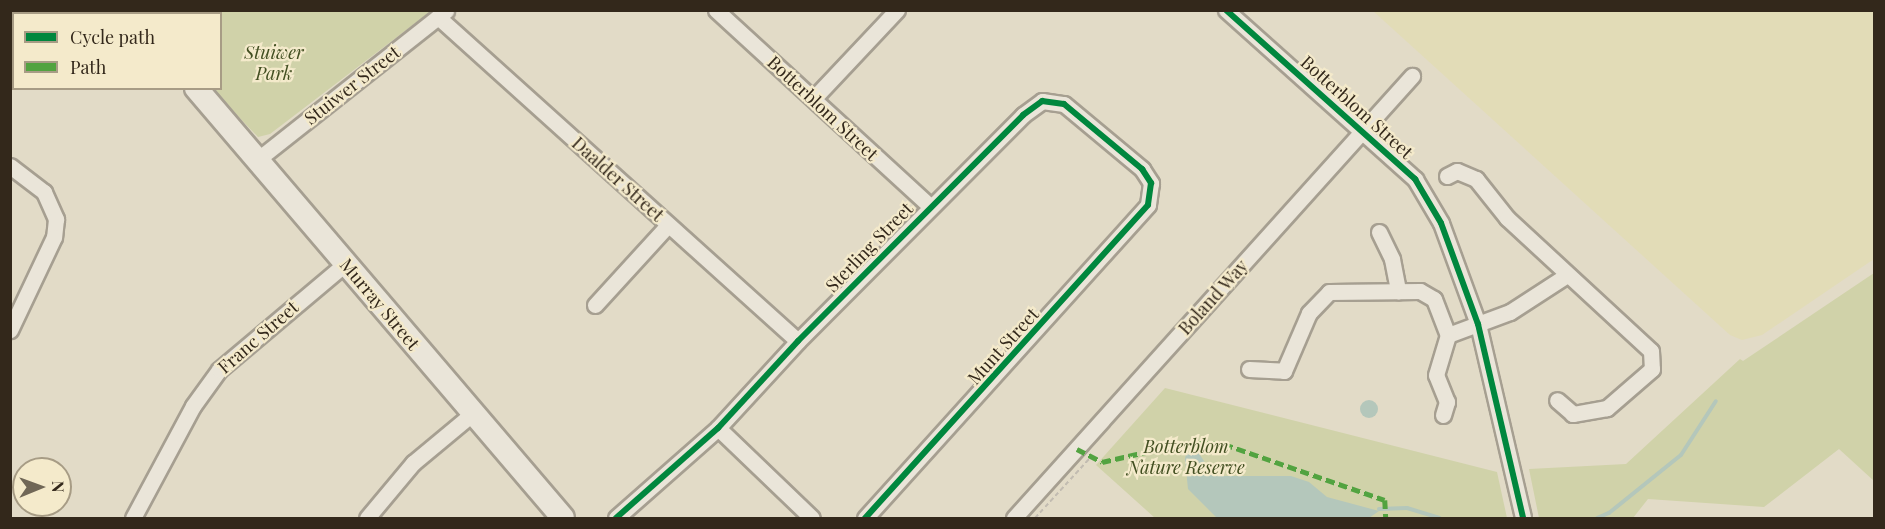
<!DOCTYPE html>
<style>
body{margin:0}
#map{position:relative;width:1885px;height:529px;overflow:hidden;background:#e2dbc7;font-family:"Playfair Display",serif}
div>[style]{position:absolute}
.farmland>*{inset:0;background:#e2dcb7}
.green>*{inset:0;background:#d0d2a9}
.water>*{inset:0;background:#b4c7bb}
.round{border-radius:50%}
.stream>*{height:4px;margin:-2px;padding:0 2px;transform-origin:2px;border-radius:2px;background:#b4c7bb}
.path>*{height:2px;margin-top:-1px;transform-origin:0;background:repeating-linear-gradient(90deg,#c2bcb1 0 4.5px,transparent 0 7.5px)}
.roads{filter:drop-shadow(2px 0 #a69f91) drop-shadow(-2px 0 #a69f91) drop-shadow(0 2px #a69f91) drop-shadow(0 -2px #a69f91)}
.street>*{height:15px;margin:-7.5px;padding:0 7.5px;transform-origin:7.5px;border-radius:7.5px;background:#eae5d9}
.secondary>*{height:22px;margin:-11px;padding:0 11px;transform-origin:11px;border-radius:11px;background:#eae5d9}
.quiet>*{height:4.5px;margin-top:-2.25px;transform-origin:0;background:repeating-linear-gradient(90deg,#52a340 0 9px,transparent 0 13.5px)}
.cycleway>*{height:6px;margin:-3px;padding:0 3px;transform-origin:3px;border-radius:3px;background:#00873e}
span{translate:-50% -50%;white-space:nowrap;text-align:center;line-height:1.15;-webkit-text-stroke:4.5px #f4eacb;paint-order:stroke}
.park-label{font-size:18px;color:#424f21;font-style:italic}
.street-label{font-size:18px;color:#33281b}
.frame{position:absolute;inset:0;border:12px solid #33281b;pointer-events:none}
.legend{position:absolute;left:12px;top:12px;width:210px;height:78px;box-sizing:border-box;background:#f4eacb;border:2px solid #a79c85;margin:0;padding:8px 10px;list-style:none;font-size:18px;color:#33281b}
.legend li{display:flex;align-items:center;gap:12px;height:30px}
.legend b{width:30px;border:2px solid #a79c85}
.north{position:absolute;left:12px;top:457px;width:60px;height:60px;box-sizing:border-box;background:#f4eacb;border:2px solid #a79c85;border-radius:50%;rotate:89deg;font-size:16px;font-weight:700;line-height:24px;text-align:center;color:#33281b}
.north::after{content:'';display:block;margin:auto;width:21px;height:27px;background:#706757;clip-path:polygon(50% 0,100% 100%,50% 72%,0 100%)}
</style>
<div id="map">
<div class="farmland">
<i style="clip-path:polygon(1373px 11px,1874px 11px,1874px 259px,1762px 335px,1742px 340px,1730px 335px)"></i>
</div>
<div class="green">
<i style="clip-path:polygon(166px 10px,431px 10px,431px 11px,270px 134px,258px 137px,212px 89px,220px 88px,220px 14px,163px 13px)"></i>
<i style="clip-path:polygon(1874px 273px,1874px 481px,1839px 449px,1764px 507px,1648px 499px,1633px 518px,1539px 518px,1529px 469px,1626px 464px,1740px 359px,1743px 361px)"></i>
<i style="clip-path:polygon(1165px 388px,1497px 472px,1507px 518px,1155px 518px,1096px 465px)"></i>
</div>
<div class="water">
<i class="round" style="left:1360px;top:400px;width:18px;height:18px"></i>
<i style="clip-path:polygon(1196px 449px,1214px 476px,1291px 476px,1309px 482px,1327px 497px,1379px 511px,1369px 518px,1217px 518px,1188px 489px,1185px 459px,1186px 454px)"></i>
</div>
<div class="stream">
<i style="left:1379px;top:509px;width:28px;rotate:-2deg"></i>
<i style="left:1407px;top:508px;width:34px;rotate:17deg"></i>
<i style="left:1597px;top:518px;width:13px;rotate:-23deg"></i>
<i style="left:1609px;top:513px;width:92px;rotate:-38.9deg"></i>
<i style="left:1681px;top:455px;width:64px;rotate:-57.1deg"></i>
</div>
<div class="path">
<i style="left:1035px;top:518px;width:81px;rotate:-47.5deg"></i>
</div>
<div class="roads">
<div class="street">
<i style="left:716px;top:10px;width:290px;rotate:42.5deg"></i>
<i style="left:1226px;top:10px;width:254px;rotate:41.8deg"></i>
<i style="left:1415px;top:179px;width:51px;rotate:59.4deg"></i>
<i style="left:1441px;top:223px;width:108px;rotate:69.9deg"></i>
<i style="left:1478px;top:324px;width:199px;rotate:76.9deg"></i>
<i style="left:438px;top:17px;width:484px;rotate:42deg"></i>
<i style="left:814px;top:98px;width:121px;rotate:-46.7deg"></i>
<i style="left:257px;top:160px;width:241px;rotate:-38.3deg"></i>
<i style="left:10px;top:166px;width:43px;rotate:37.4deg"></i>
<i style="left:44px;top:192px;width:30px;rotate:66deg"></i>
<i style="left:56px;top:219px;width:18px;rotate:96deg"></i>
<i style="left:54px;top:237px;width:103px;rotate:115.3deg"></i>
<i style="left:1447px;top:176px;width:11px;rotate:-27deg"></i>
<i style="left:1457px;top:171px;width:21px;rotate:23deg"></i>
<i style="left:1476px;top:179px;width:50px;rotate:51.5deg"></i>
<i style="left:1507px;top:218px;width:196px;rotate:42.7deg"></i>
<i style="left:1651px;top:351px;width:18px;rotate:87deg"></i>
<i style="left:1652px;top:369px;width:60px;rotate:139.1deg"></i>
<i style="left:1607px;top:408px;width:35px;rotate:170deg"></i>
<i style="left:1573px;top:414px;width:21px;rotate:-139deg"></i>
<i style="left:1379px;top:232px;width:30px;rotate:64deg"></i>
<i style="left:1392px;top:259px;width:33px;rotate:79deg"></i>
<i style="left:595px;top:305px;width:108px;rotate:-47.6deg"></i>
<i style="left:1249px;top:369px;width:35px;rotate:3deg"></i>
<i style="left:1284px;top:371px;width:63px;rotate:-66.7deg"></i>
<i style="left:1309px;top:313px;width:29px;rotate:-46deg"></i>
<i style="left:1329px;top:292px;width:91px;rotate:-0.6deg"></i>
<i style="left:1420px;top:291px;width:16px;rotate:30deg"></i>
<i style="left:1434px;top:299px;width:39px;rotate:69deg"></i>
<i style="left:1448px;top:335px;width:66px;rotate:-20.4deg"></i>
<i style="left:1510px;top:312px;width:68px;rotate:-33deg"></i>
<i style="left:1443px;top:415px;width:14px;rotate:-73deg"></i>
<i style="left:1447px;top:402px;width:29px;rotate:-112deg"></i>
<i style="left:1436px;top:375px;width:42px;rotate:-73.3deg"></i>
<i style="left:718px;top:428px;width:130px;rotate:43.8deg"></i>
<i style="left:133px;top:518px;width:127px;rotate:-61.8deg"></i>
<i style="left:193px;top:406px;width:44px;rotate:-54.2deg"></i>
<i style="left:219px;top:370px;width:166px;rotate:-40.1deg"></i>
<i style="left:367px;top:518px;width:72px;rotate:-50.1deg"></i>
<i style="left:413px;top:463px;width:77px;rotate:-39.7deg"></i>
<i style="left:616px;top:518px;width:136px;rotate:-41.4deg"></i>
<i style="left:718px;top:428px;width:118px;rotate:-47.4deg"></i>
<i style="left:798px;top:341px;width:319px;rotate:-45.1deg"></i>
<i style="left:1023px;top:115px;width:24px;rotate:-36deg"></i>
<i style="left:1042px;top:101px;width:22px;rotate:8deg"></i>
<i style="left:1064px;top:104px;width:102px;rotate:39.8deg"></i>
<i style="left:1142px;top:169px;width:17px;rotate:57deg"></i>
<i style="left:1151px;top:183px;width:22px;rotate:98deg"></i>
<i style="left:1148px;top:205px;width:422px;rotate:132.1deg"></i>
<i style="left:1014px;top:518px;width:595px;rotate:-48deg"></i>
</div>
<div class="secondary">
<i style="left:121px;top:10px;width:6px;rotate:45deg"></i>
<i style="left:196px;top:88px;width:565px;rotate:49.52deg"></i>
</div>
</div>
<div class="quiet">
<i style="left:1077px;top:449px;width:28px;rotate:27deg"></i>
<i style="left:1102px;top:462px;width:85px;rotate:-12.9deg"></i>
<i style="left:1185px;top:443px;width:39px;rotate:1deg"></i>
<i style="left:1224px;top:444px;width:170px;rotate:19.2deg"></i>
<i style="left:1385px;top:500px;width:18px;rotate:87deg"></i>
</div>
<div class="cycleway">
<i style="left:1226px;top:10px;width:254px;rotate:41.8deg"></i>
<i style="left:1415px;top:179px;width:51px;rotate:59.4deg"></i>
<i style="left:1441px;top:223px;width:108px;rotate:69.9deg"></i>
<i style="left:1478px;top:324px;width:199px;rotate:76.9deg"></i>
<i style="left:616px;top:518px;width:136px;rotate:-41.4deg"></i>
<i style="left:718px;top:428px;width:118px;rotate:-47.4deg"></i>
<i style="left:798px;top:341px;width:319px;rotate:-45.1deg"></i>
<i style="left:1023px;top:115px;width:24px;rotate:-36deg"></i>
<i style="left:1042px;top:101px;width:22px;rotate:8deg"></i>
<i style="left:1064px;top:104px;width:102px;rotate:39.8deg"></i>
<i style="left:1142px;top:169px;width:17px;rotate:57deg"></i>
<i style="left:1151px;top:183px;width:22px;rotate:98deg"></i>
<i style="left:1148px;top:205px;width:422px;rotate:132.1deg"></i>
</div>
<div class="park-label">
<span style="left:274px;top:63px">Stuiwer<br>Park</span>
<span style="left:1186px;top:457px">Botterblom<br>Nature Reserve</span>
</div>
<div class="street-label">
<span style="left:352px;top:85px;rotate:-38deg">Stuiwer Street</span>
<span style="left:1357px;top:107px;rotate:42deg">Botterblom Street</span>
<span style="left:823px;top:108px;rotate:43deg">Botterblom Street</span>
<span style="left:618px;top:179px;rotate:42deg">Daalder Street</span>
<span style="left:869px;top:247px;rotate:-46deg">Sterling Street</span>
<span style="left:1213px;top:297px;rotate:-48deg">Boland Way</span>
<span style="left:380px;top:304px;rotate:50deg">Murray Street</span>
<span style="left:258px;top:337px;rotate:-41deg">Franc Street</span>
<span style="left:1003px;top:346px;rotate:-48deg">Munt Street</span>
</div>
<div class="frame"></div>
<ul class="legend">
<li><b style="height:8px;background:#00873e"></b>Cycle path</li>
<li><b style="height:8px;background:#52a340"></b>Path</li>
</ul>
<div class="north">N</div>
</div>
